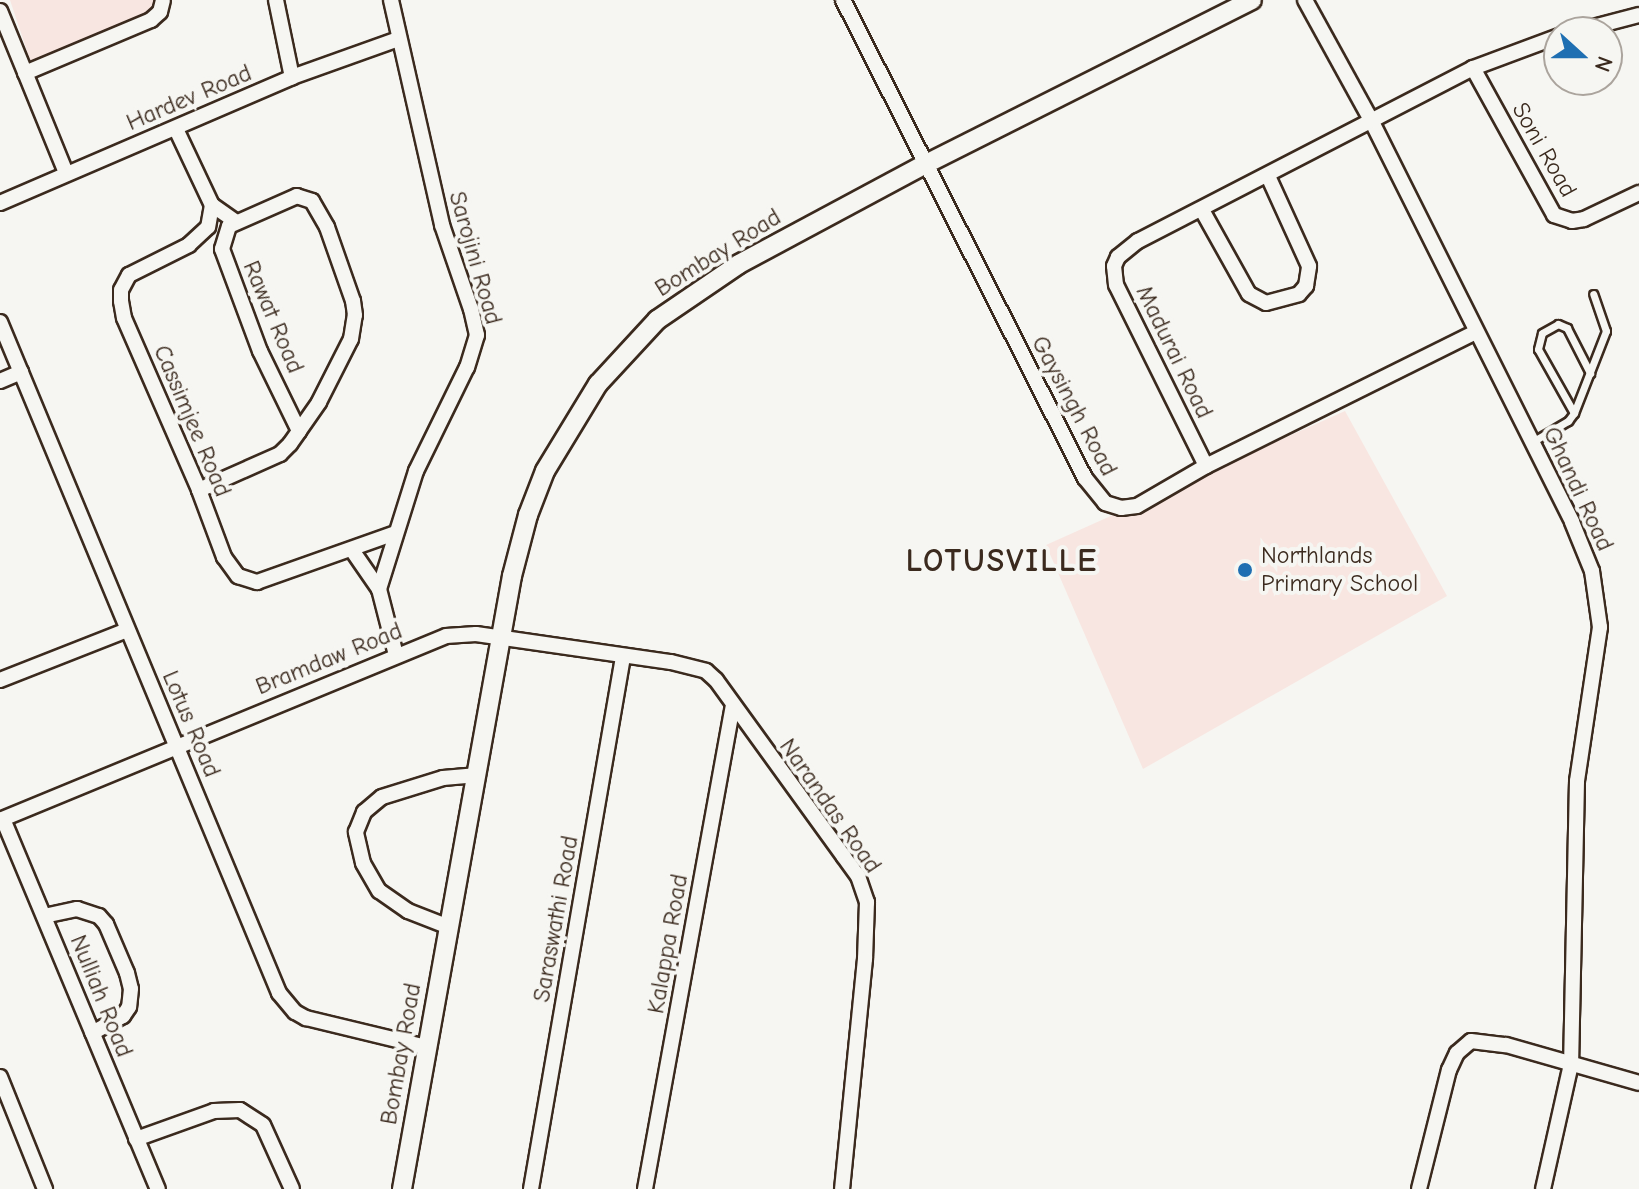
<!DOCTYPE html>
<style>
body{margin:0}
#map{position:relative;width:1639px;height:1189px;overflow:hidden;background:#f6f6f2;font-family:"Comic Neue",sans-serif}
div>[style]{position:absolute}
.built>*{inset:0;background:#f8e6e1}
.roads{filter:drop-shadow(2px 0 #3b2a1e) drop-shadow(-2px 0 #3b2a1e) drop-shadow(0 2px #3b2a1e) drop-shadow(0 -2px #3b2a1e)}
.service>*{height:7px;margin:-3.5px;padding:0 3.5px;transform-origin:3.5px;border-radius:3.5px;background:#f6f6f2}
.minor>*{height:14px;margin:-7px;padding:0 7px;transform-origin:7px;border-radius:7px;background:#f6f6f2}
.tertiary>*{height:18px;margin:-9px;padding:0 9px;transform-origin:9px;border-radius:9px;background:#f6f6f2}
.dots>*{width:22px;height:22px;translate:-50% -50%;box-sizing:border-box;border:4px solid #f6f6f2;border-radius:50%}
span{translate:-50% -50%;white-space:nowrap;text-align:center;line-height:1.15;-webkit-text-stroke:8px #f6f6f2;paint-order:stroke}
.street-label{font-size:24px;color:#3b2a1e}
.poi-label{font-size:24px;color:#3b2a1e}
.left{translate:0 -50%;text-align:left}
.district-label{font-size:32px;color:#3b2a1e;font-weight:700;letter-spacing:2px}
.north{position:absolute;left:1543px;top:16px;width:80px;height:80px;box-sizing:border-box;background:#f6f6f2;border:2px solid #aba49d;border-radius:50%;rotate:111deg;font-size:22px;font-weight:700;line-height:32px;text-align:center;color:#3b2a1e}
.north::after{content:'';display:block;margin:auto;width:28px;height:36px;background:#1f6fb2;clip-path:polygon(50% 0,100% 100%,50% 72%,0 100%)}
</style>
<div id="map">
<div class="built">
<i style="clip-path:polygon(10px 0,154px 0,150px 15px,31px 63px)"></i>
<i style="clip-path:polygon(1345px 411px,1447px 596px,1143px 769px,1046px 545px)"></i>
</div>
<div class="roads">
<div class="service">
<i style="left:1574px;top:413px;width:73px;rotate:-119.4deg"></i>
<i style="left:1538px;top:349px;width:16px;rotate:-76deg"></i>
<i style="left:1542px;top:333px;width:18px;rotate:-29deg"></i>
<i style="left:1558px;top:324px;width:10px;rotate:24deg"></i>
<i style="left:1567px;top:328px;width:51px;rotate:62.9deg"></i>
<i style="left:1532px;top:442px;width:42px;rotate:-30.3deg"></i>
<i style="left:1568px;top:421px;width:10px;rotate:-53deg"></i>
<i style="left:1574px;top:413px;width:88px;rotate:-68.7deg"></i>
<i style="left:1606px;top:331px;width:39px;rotate:-109deg"></i>
</div>
<div class="minor">
<i style="left:276px;top:0;width:79px;rotate:78.3deg"></i>
<i style="left:391px;top:0;width:231px;rotate:77.2deg"></i>
<i style="left:442px;top:225px;width:89px;rotate:71deg"></i>
<i style="left:471px;top:309px;width:27px;rotate:77deg"></i>
<i style="left:477px;top:335px;width:34px;rotate:107deg"></i>
<i style="left:467px;top:367px;width:116px;rotate:116.1deg"></i>
<i style="left:416px;top:471px;width:124px;rotate:107.4deg"></i>
<i style="left:379px;top:589px;width:68px;rotate:75.6deg"></i>
<i style="left:843px;top:0;width:536px;rotate:63.15deg"></i>
<i style="left:1085px;top:478px;width:32px;rotate:51deg"></i>
<i style="left:1105px;top:503px;width:17px;rotate:17deg"></i>
<i style="left:1121px;top:508px;width:16px;rotate:-7deg"></i>
<i style="left:1137px;top:506px;width:80px;rotate:-30.1deg"></i>
<i style="left:1206px;top:466px;width:301px;rotate:-26.4deg"></i>
<i style="left:1305px;top:0;width:139px;rotate:61.2deg"></i>
<i style="left:1372px;top:122px;width:447px;rotate:63.4deg"></i>
<i style="left:1572px;top:522px;width:53px;rotate:67.8deg"></i>
<i style="left:1592px;top:571px;width:57px;rotate:81.9deg"></i>
<i style="left:1600px;top:627px;width:156px;rotate:98.5deg"></i>
<i style="left:1577px;top:781px;width:283px;rotate:91.2deg"></i>
<i style="left:1571px;top:1064px;width:128px;rotate:102.6deg"></i>
<i style="left:0;top:11px;width:175px;rotate:67.8deg"></i>
<i style="left:1574px;top:32px;width:67px;rotate:-14.7deg"></i>
<i style="left:1473px;top:68px;width:168px;rotate:61.1deg"></i>
<i style="left:1554px;top:215px;width:19px;rotate:18deg"></i>
<i style="left:1572px;top:221px;width:12px;rotate:-9deg"></i>
<i style="left:1584px;top:219px;width:61px;rotate:-25.3deg"></i>
<i style="left:25px;top:73px;width:137px;rotate:-22.8deg"></i>
<i style="left:151px;top:20px;width:12px;rotate:-42deg"></i>
<i style="left:160px;top:12px;width:12px;rotate:-76deg"></i>
<i style="left:176px;top:129px;width:84px;rotate:64.7deg"></i>
<i style="left:212px;top:205px;width:29px;rotate:35deg"></i>
<i style="left:0;top:203px;width:318px;rotate:-23.3deg"></i>
<i style="left:292px;top:77px;width:113px;rotate:-19.7deg"></i>
<i style="left:212px;top:205px;width:22px;rotate:100deg"></i>
<i style="left:208px;top:227px;width:26px;rotate:137deg"></i>
<i style="left:189px;top:245px;width:67px;rotate:153.4deg"></i>
<i style="left:129px;top:275px;width:17px;rotate:118deg"></i>
<i style="left:121px;top:290px;width:11px;rotate:90deg"></i>
<i style="left:121px;top:301px;width:17px;rotate:80deg"></i>
<i style="left:124px;top:318px;width:188px;rotate:66.4deg"></i>
<i style="left:199px;top:490px;width:72px;rotate:69.5deg"></i>
<i style="left:224px;top:557px;width:24px;rotate:54deg"></i>
<i style="left:238px;top:576px;width:20px;rotate:18deg"></i>
<i style="left:257px;top:582px;width:146px;rotate:-19.5deg"></i>
<i style="left:1202px;top:210px;width:96px;rotate:60.8deg"></i>
<i style="left:1249px;top:294px;width:19px;rotate:28deg"></i>
<i style="left:1266px;top:303px;width:34px;rotate:-15deg"></i>
<i style="left:1299px;top:294px;width:11px;rotate:-49deg"></i>
<i style="left:1306px;top:286px;width:20px;rotate:-81deg"></i>
<i style="left:1309px;top:266px;width:99px;rotate:-114.5deg"></i>
<i style="left:0;top:322px;width:727px;rotate:67.42deg"></i>
<i style="left:279px;top:993px;width:25px;rotate:50deg"></i>
<i style="left:295px;top:1012px;width:13px;rotate:29deg"></i>
<i style="left:306px;top:1018px;width:123px;rotate:13.6deg"></i>
<i style="left:0;top:381px;width:23px;rotate:-23deg"></i>
<i style="left:1206px;top:466px;width:202px;rotate:-116.4deg"></i>
<i style="left:1116px;top:285px;width:19px;rotate:-96deg"></i>
<i style="left:1114px;top:266px;width:10px;rotate:-66deg"></i>
<i style="left:1118px;top:257px;width:26px;rotate:-39deg"></i>
<i style="left:1138px;top:241px;width:377px;rotate:-27.3deg"></i>
<i style="left:1473px;top:68px;width:92px;rotate:-20.4deg"></i>
<i style="left:199px;top:490px;width:89px;rotate:-24deg"></i>
<i style="left:280px;top:454px;width:14px;rotate:-45deg"></i>
<i style="left:290px;top:444px;width:16px;rotate:-55deg"></i>
<i style="left:299px;top:431px;width:35px;rotate:-55deg"></i>
<i style="left:319px;top:402px;width:71px;rotate:-63.1deg"></i>
<i style="left:351px;top:339px;width:24px;rotate:-81deg"></i>
<i style="left:355px;top:315px;width:14px;rotate:-98deg"></i>
<i style="left:353px;top:301px;width:78px;rotate:-109.4deg"></i>
<i style="left:327px;top:227px;width:30px;rotate:-120deg"></i>
<i style="left:312px;top:201px;width:16px;rotate:-162deg"></i>
<i style="left:297px;top:196px;width:74px;rotate:156.2deg"></i>
<i style="left:229px;top:226px;width:24px;rotate:107deg"></i>
<i style="left:222px;top:249px;width:109px;rotate:69.6deg"></i>
<i style="left:260px;top:351px;width:89px;rotate:64deg"></i>
<i style="left:352px;top:550px;width:47px;rotate:55.3deg"></i>
<i style="left:0;top:680px;width:136px;rotate:-21.5deg"></i>
<i style="left:3px;top:819px;width:401px;rotate:67.3deg"></i>
<i style="left:0;top:820px;width:482px;rotate:-22.4deg"></i>
<i style="left:446px;top:636px;width:30px;rotate:-4deg"></i>
<i style="left:476px;top:634px;width:197px;rotate:8.2deg"></i>
<i style="left:671px;top:662px;width:36px;rotate:14deg"></i>
<i style="left:706px;top:671px;width:13px;rotate:42deg"></i>
<i style="left:716px;top:680px;width:218px;rotate:54.1deg"></i>
<i style="left:844px;top:857px;width:24px;rotate:54deg"></i>
<i style="left:858px;top:876px;width:28px;rotate:71deg"></i>
<i style="left:867px;top:902px;width:57px;rotate:92deg"></i>
<i style="left:865px;top:959px;width:231px;rotate:95.7deg"></i>
<i style="left:44px;top:916px;width:34px;rotate:-12deg"></i>
<i style="left:77px;top:909px;width:23px;rotate:18deg"></i>
<i style="left:99px;top:916px;width:11px;rotate:49deg"></i>
<i style="left:106px;top:924px;width:53px;rotate:66.8deg"></i>
<i style="left:127px;top:973px;width:16px;rotate:76deg"></i>
<i style="left:131px;top:989px;width:18px;rotate:96deg"></i>
<i style="left:129px;top:1007px;width:11px;rotate:124deg"></i>
<i style="left:123px;top:1016px;width:35px;rotate:151deg"></i>
<i style="left:449px;top:927px;width:44px;rotate:-158.7deg"></i>
<i style="left:408px;top:911px;width:35px;rotate:-145deg"></i>
<i style="left:379px;top:891px;width:32px;rotate:-120deg"></i>
<i style="left:363px;top:863px;width:32px;rotate:-103deg"></i>
<i style="left:356px;top:832px;width:22px;rotate:-68deg"></i>
<i style="left:364px;top:812px;width:23px;rotate:-40deg"></i>
<i style="left:382px;top:797px;width:64px;rotate:-17.3deg"></i>
<i style="left:443px;top:778px;width:32px;rotate:-5deg"></i>
<i style="left:0;top:1077px;width:121px;rotate:68.1deg"></i>
<i style="left:136px;top:1139px;width:83px;rotate:-19.7deg"></i>
<i style="left:214px;top:1111px;width:26px;rotate:-2deg"></i>
<i style="left:240px;top:1110px;width:27px;rotate:33deg"></i>
<i style="left:263px;top:1125px;width:70px;rotate:65.6deg"></i>
<i style="left:531px;top:1189px;width:540px;rotate:-80.19deg"></i>
<i style="left:645px;top:1189px;width:490px;rotate:-79.7deg"></i>
<i style="left:1419px;top:1189px;width:123px;rotate:-75.9deg"></i>
<i style="left:1449px;top:1070px;width:19px;rotate:-65deg"></i>
<i style="left:1457px;top:1053px;width:18px;rotate:-41deg"></i>
<i style="left:1471px;top:1041px;width:35px;rotate:7deg"></i>
<i style="left:1506px;top:1045px;width:138px;rotate:15.9deg"></i>
</div>
<div class="tertiary">
<i style="left:402px;top:1189px;width:623px;rotate:-79.83deg"></i>
<i style="left:512px;top:576px;width:63px;rotate:-75.3deg"></i>
<i style="left:528px;top:515px;width:47px;rotate:-68.9deg"></i>
<i style="left:545px;top:471px;width:102px;rotate:-58.7deg"></i>
<i style="left:598px;top:384px;width:87px;rotate:-47.3deg"></i>
<i style="left:657px;top:320px;width:99px;rotate:-34.3deg"></i>
<i style="left:739px;top:264px;width:210px;rotate:-28.2deg"></i>
<i style="left:924px;top:165px;width:367px;rotate:-26.7deg"></i>
</div>
</div>
<div class="dots">
<i style="left:1245px;top:570px;background:#1f6fb2"></i>
</div>
<div class="street-label">
<span style="left:189px;top:98px;rotate:-23deg">Hardev Road</span>
<span style="left:1544px;top:150px;rotate:60deg">Soni Road</span>
<span style="left:718px;top:253px;rotate:-32deg">Bombay Road</span>
<span style="left:475px;top:258px;rotate:74deg">Sarojini Road</span>
<span style="left:273px;top:317px;rotate:67deg">Rawat Road</span>
<span style="left:1174px;top:352px;rotate:64deg">Madurai Road</span>
<span style="left:1074px;top:406px;rotate:62deg">Gaysingh Road</span>
<span style="left:192px;top:421px;rotate:67deg">Cassimjee Road</span>
<span style="left:1578px;top:489px;rotate:65deg">Ghandi Road</span>
<span style="left:329px;top:659px;rotate:-22deg">Bramdaw Road</span>
<span style="left:191px;top:724px;rotate:67deg">Lotus Road</span>
<span style="left:830px;top:806px;rotate:55deg">Narandas Road</span>
<span style="left:556px;top:919px;rotate:-80deg">Saraswathi Road</span>
<span style="left:668px;top:944px;rotate:-80deg">Kalappa Road</span>
<span style="left:101px;top:996px;rotate:68deg">Nulliah Road</span>
<span style="left:401px;top:1054px;rotate:-80deg">Bombay Road</span>
</div>
<div class="poi-label">
<span class="left" style="left:1261px;top:570px">Northlands<br>Primary School</span>
</div>
<div class="district-label">
<span style="left:1002px;top:561px">LOTUSVILLE</span>
</div>
<div class="north">N</div>
</div>
